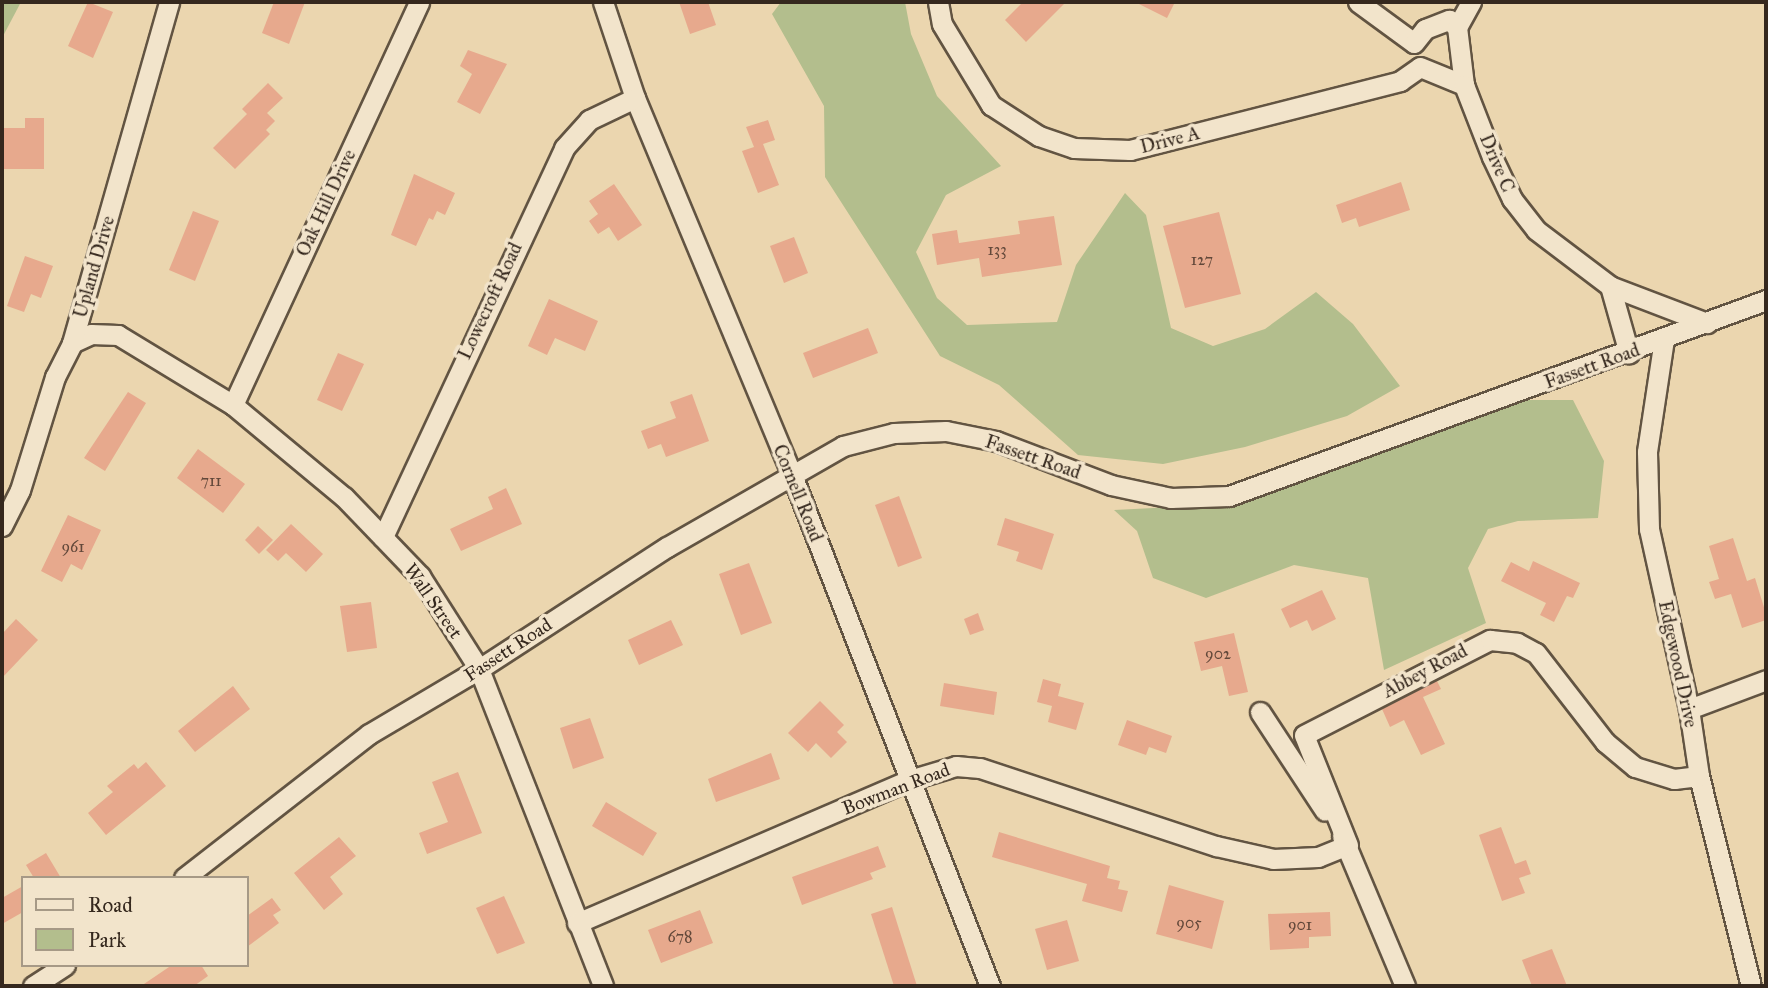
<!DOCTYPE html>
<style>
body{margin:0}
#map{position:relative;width:1768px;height:988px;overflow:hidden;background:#ebd6af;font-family:"IM FELL Great Primer",serif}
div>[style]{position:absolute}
.green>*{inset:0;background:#b3be8d}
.building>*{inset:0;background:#e7a98d}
.roads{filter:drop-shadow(2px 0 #625442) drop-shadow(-2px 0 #625442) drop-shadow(0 2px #625442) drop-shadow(0 -2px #625442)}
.minor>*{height:19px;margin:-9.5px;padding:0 9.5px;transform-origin:9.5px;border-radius:9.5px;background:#f2e4cb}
span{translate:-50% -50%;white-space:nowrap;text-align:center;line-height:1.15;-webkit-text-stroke:7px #f2e4cb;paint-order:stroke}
.number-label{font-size:16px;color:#62483a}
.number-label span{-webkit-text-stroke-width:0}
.street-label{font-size:19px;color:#35281e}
.frame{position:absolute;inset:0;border:4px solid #35281e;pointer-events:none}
.legend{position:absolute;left:21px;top:876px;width:228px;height:91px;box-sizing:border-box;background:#f2e4cb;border:2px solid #a69986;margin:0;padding:9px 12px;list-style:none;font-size:21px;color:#35281e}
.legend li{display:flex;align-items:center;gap:14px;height:35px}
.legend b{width:35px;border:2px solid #a69986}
</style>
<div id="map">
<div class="green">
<i style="clip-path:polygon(2px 2px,21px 2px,2px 38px)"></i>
<i style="clip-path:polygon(781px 2px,905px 2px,911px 34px,937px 96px,1001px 166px,946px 195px,916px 252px,937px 298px,967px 325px,1057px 322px,1076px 265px,1125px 193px,1146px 215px,1171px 328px,1213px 346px,1265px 329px,1316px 292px,1353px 324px,1400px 386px,1347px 416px,1245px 447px,1163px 464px,1078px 455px,999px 385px,940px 356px,825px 177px,824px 106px,772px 14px)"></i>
<i style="clip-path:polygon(1518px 400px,1573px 400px,1604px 461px,1598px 518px,1518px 521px,1488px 529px,1468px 568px,1486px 623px,1384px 670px,1368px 578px,1294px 565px,1206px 598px,1153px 578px,1137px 531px,1114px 510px,1233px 504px)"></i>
</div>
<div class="building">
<i style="clip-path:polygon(88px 2px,113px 12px,93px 58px,68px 46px)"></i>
<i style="clip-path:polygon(274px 2px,305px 2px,289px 44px,262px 33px)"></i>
<i style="clip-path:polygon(679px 2px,708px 2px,716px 25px,690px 34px)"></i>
<i style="clip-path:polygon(1023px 2px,1066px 2px,1026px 42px,1005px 20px)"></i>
<i style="clip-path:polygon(1135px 2px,1175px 2px,1167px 18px)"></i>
<i style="clip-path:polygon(468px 50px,507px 64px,480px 114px,457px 102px,472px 74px,460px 66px)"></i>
<i style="clip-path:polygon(268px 83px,283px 98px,267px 113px,275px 121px,266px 130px,270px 134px,235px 169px,213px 148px,247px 114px,242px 109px)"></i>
<i style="clip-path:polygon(25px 118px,44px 118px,44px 169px,2px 169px,2px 128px,25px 128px)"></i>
<i style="clip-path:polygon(768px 120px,775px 140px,763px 144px,779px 185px,758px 193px,742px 151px,754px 147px,746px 127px)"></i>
<i style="clip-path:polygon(414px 174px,455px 193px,445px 215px,437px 211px,433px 220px,429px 218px,416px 246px,391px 235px)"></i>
<i style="clip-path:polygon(1401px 182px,1410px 210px,1359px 227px,1356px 218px,1342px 223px,1336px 205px)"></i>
<i style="clip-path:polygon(614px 184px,642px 225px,618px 241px,609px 227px,598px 234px,589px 221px,598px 214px,589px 201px)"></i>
<i style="clip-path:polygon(193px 211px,219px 221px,195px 281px,169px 270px)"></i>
<i style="clip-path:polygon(1219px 212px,1241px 294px,1185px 308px,1163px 226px)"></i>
<i style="clip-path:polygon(1054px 216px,1062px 265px,982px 277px,979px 258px,937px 265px,932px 234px,957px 230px,959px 243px,1020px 234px,1018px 221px)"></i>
<i style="clip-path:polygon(794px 237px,808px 273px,784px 283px,770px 246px)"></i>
<i style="clip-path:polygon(25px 256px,53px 266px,41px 298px,31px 294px,24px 312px,7px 306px)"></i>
<i style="clip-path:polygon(549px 299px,598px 321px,585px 351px,555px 338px,547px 355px,528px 346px)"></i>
<i style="clip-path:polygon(868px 328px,878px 353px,813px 378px,803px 353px)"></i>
<i style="clip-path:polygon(338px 353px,364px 364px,342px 411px,317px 400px)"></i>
<i style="clip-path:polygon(128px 392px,146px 403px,105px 471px,84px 458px)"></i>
<i style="clip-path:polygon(692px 394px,709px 441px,666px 457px,661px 444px,648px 449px,641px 431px,676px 418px,670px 402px)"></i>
<i style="clip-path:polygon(198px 449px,245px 484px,223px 513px,177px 478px)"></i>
<i style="clip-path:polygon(506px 488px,522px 524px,461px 551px,450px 529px,493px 509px,488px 497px)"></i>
<i style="clip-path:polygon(899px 496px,922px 558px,898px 567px,875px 505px)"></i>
<i style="clip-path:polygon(68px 515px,101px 530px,82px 570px,71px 564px,62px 582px,41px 571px)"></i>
<i style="clip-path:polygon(1005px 518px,1054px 534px,1042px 570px,1016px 561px,1019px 552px,997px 545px)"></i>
<i style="clip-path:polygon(291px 524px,323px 554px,306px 572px,286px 553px,278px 561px,266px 550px)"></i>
<i style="clip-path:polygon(258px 526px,273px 540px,259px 554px,245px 540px)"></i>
<i style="clip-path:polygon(1733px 538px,1747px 581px,1755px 578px,1766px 614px,1766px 620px,1742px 628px,1731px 594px,1715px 599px,1709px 582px,1719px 579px,1709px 546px)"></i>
<i style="clip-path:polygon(1533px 561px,1580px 583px,1573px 598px,1567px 596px,1554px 622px,1540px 615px,1546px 603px,1501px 581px,1511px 562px,1529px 571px)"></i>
<i style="clip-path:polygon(749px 563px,772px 623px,741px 635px,719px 574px)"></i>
<i style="clip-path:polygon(1322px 590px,1336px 619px,1312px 631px,1307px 620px,1290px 628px,1281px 609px)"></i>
<i style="clip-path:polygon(371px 602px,377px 648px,347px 652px,340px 606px)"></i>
<i style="clip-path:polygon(978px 613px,984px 630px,970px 635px,964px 619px)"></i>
<i style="clip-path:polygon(16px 619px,38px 640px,2px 678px,2px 634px)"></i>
<i style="clip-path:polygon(671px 620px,683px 645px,639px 665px,628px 640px)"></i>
<i style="clip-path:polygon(1234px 633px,1248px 692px,1229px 696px,1222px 666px,1201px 671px,1194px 642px)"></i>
<i style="clip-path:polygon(1043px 679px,1061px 684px,1058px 696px,1084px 703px,1076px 730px,1048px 722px,1052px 706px,1037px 702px)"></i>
<i style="clip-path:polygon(1437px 681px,1441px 689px,1423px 697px,1445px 744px,1421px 755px,1404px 720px,1390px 727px,1382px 709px)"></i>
<i style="clip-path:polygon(944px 683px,997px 692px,994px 715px,940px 706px)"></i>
<i style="clip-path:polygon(233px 686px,250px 709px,195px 752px,178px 731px)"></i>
<i style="clip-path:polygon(820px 701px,844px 725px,837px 732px,847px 742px,831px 758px,816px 743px,808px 752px,788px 733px)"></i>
<i style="clip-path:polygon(590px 718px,604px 758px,573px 769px,560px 728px)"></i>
<i style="clip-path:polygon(1127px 720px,1172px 736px,1166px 753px,1149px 747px,1146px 755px,1118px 745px)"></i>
<i style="clip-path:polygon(771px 753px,780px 779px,716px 802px,708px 779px)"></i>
<i style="clip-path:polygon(146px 762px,166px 786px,106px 835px,88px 813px,113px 792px,107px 786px,134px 764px,138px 769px)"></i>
<i style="clip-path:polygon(458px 772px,482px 833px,427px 854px,419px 833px,448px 822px,432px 782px)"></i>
<i style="clip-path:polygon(606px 802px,657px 833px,643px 856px,592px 826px)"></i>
<i style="clip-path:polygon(1501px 827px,1515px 864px,1526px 860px,1531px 874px,1519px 878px,1525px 893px,1502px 901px,1479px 835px)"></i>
<i style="clip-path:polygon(999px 832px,1110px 866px,1107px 878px,1120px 881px,1118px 889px,1128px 891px,1122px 912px,1082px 901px,1087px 884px,992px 857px)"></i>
<i style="clip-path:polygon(339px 837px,356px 856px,330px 877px,343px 894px,324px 910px,294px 873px)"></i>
<i style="clip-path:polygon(878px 846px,886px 867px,870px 873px,873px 879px,802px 905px,792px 877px)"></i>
<i style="clip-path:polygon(46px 853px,61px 878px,34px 878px,26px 865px)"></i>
<i style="clip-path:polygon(1169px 885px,1224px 901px,1212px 949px,1156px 934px)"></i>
<i style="clip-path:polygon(23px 886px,23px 912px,2px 924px,2px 898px)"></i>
<i style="clip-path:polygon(504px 896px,525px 943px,497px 954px,476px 908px)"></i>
<i style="clip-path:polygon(272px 898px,281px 910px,273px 915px,279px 923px,247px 947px,247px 916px)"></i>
<i style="clip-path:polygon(892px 907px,917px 986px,894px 986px,871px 914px)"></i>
<i style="clip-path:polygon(700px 910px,713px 943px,661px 963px,648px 930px)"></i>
<i style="clip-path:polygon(1330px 912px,1331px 936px,1309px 937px,1309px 948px,1270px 950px,1268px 914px)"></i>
<i style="clip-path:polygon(1067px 920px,1079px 961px,1047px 970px,1035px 929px)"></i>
<i style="clip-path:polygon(1552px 949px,1567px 986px,1532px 986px,1522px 960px)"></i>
<i style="clip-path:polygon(172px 965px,201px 965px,208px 976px,194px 986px,141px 986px)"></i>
</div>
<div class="roads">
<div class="minor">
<i style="left:603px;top:2px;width:101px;rotate:71.6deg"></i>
<i style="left:635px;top:98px;width:408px;rotate:67.4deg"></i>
<i style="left:792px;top:475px;width:548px;rotate:68.82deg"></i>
<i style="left:938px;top:2px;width:22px;rotate:80deg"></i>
<i style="left:942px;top:24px;width:95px;rotate:58.8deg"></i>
<i style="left:991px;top:105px;width:57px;rotate:32.9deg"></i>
<i style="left:1039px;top:136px;width:37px;rotate:19deg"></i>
<i style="left:1074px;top:148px;width:56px;rotate:2deg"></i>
<i style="left:1130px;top:150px;width:279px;rotate:-14.3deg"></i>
<i style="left:1400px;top:81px;width:24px;rotate:-35deg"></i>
<i style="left:1420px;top:67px;width:48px;rotate:22.2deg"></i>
<i style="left:1358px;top:2px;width:69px;rotate:36.2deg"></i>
<i style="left:1414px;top:43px;width:18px;rotate:-52deg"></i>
<i style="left:1425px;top:29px;width:26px;rotate:-21deg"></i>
<i style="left:1449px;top:20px;width:11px;rotate:41deg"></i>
<i style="left:1471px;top:2px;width:29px;rotate:119deg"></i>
<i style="left:1457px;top:27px;width:58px;rotate:83.1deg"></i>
<i style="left:1464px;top:85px;width:77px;rotate:68.7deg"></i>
<i style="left:1492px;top:157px;width:47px;rotate:64.5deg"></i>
<i style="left:1512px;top:199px;width:39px;rotate:52deg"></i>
<i style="left:1536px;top:230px;width:93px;rotate:37.1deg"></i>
<i style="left:1610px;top:286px;width:70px;rotate:74.2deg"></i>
<i style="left:1610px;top:286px;width:104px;rotate:20.9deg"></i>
<i style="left:1664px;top:339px;width:114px;rotate:98.6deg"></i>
<i style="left:1647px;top:452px;width:77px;rotate:88.5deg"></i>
<i style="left:1649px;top:529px;width:184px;rotate:77.5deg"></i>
<i style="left:1689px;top:709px;width:68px;rotate:81.5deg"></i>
<i style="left:1699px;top:776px;width:216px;rotate:76.1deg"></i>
<i style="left:72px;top:343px;width:21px;rotate:-25deg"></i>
<i style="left:91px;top:334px;width:27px;rotate:2deg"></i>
<i style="left:118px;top:335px;width:135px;rotate:31.3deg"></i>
<i style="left:233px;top:405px;width:144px;rotate:39.7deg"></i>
<i style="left:344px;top:497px;width:110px;rotate:46.1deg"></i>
<i style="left:420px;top:576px;width:110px;rotate:57.6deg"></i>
<i style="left:479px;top:669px;width:340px;rotate:68.6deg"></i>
<i style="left:233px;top:405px;width:444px;rotate:-65.2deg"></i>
<i style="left:2px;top:526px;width:40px;rotate:-63.4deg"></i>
<i style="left:20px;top:490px;width:118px;rotate:-72.8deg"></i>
<i style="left:55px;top:377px;width:38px;rotate:-63deg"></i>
<i style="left:72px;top:343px;width:355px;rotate:-74.1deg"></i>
<i style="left:383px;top:537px;width:429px;rotate:-65deg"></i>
<i style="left:564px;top:148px;width:38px;rotate:-48deg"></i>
<i style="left:589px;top:120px;width:51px;rotate:-25.6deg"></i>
<i style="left:1689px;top:709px;width:82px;rotate:-20.6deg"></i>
<i style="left:1260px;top:712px;width:118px;rotate:56.7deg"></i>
<i style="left:1342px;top:836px;width:163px;rotate:67.2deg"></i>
<i style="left:184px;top:878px;width:234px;rotate:-37.9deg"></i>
<i style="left:369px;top:734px;width:128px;rotate:-30.6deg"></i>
<i style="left:479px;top:669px;width:224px;rotate:-33deg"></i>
<i style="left:667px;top:547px;width:203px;rotate:-29.8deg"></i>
<i style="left:843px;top:446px;width:53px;rotate:-14.3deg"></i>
<i style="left:894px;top:433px;width:52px;rotate:-2.2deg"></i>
<i style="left:946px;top:431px;width:51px;rotate:11.3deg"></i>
<i style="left:996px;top:441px;width:123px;rotate:20.9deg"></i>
<i style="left:1111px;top:485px;width:61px;rotate:12.2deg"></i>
<i style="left:1171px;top:498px;width:58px;rotate:-2deg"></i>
<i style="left:1229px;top:496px;width:572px;rotate:-20.05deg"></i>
<i style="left:577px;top:923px;width:361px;rotate:-23.3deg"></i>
<i style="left:909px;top:780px;width:49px;rotate:-16.6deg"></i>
<i style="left:956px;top:766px;width:24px;rotate:5deg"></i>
<i style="left:980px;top:768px;width:249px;rotate:18.3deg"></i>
<i style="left:1216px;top:846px;width:58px;rotate:12.8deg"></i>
<i style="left:1273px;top:859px;width:45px;rotate:-2.5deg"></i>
<i style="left:1318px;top:857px;width:32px;rotate:-22deg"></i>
<i style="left:1348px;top:845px;width:118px;rotate:-111.8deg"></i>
<i style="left:1304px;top:735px;width:209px;rotate:-27.1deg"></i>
<i style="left:1490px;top:640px;width:27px;rotate:6deg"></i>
<i style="left:1517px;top:643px;width:21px;rotate:28deg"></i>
<i style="left:1536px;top:653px;width:113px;rotate:52.2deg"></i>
<i style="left:1605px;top:742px;width:39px;rotate:40deg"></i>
<i style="left:1635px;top:767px;width:41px;rotate:17.1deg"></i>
<i style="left:1674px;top:779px;width:25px;rotate:-7deg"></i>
<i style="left:33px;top:986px;width:38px;rotate:-33deg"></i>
</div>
</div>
<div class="number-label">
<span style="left:997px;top:250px">133</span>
<span style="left:1202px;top:260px">127</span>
<span style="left:211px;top:481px">711</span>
<span style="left:73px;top:547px">961</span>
<span style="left:1218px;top:654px">902</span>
<span style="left:1189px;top:923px">905</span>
<span style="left:1300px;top:925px">901</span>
<span style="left:680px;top:937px">678</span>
</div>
<div class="street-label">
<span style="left:1170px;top:140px;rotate:-14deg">Drive A</span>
<span style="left:1497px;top:163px;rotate:67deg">Drive C</span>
<span style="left:326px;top:203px;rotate:-65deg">Oak Hill Drive</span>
<span style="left:94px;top:267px;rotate:-74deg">Upland Drive</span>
<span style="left:490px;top:301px;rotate:-65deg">Lowecroft Road</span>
<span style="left:1592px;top:366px;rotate:-20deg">Fassett Road</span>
<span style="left:1033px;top:457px;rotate:19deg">Fassett Road</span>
<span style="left:798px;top:493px;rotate:68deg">Cornell Road</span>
<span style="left:433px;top:601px;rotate:55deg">Wall Street</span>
<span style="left:508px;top:650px;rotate:-33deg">Fassett Road</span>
<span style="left:1678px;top:664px;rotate:78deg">Edgewood Drive</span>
<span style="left:1425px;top:671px;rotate:-28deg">Abbey Road</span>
<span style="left:896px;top:789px;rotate:-21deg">Bowman Road</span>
</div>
<div class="frame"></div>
<ul class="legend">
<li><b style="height:9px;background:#f2e4cb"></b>Road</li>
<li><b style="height:19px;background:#b3be8d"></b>Park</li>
</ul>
</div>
